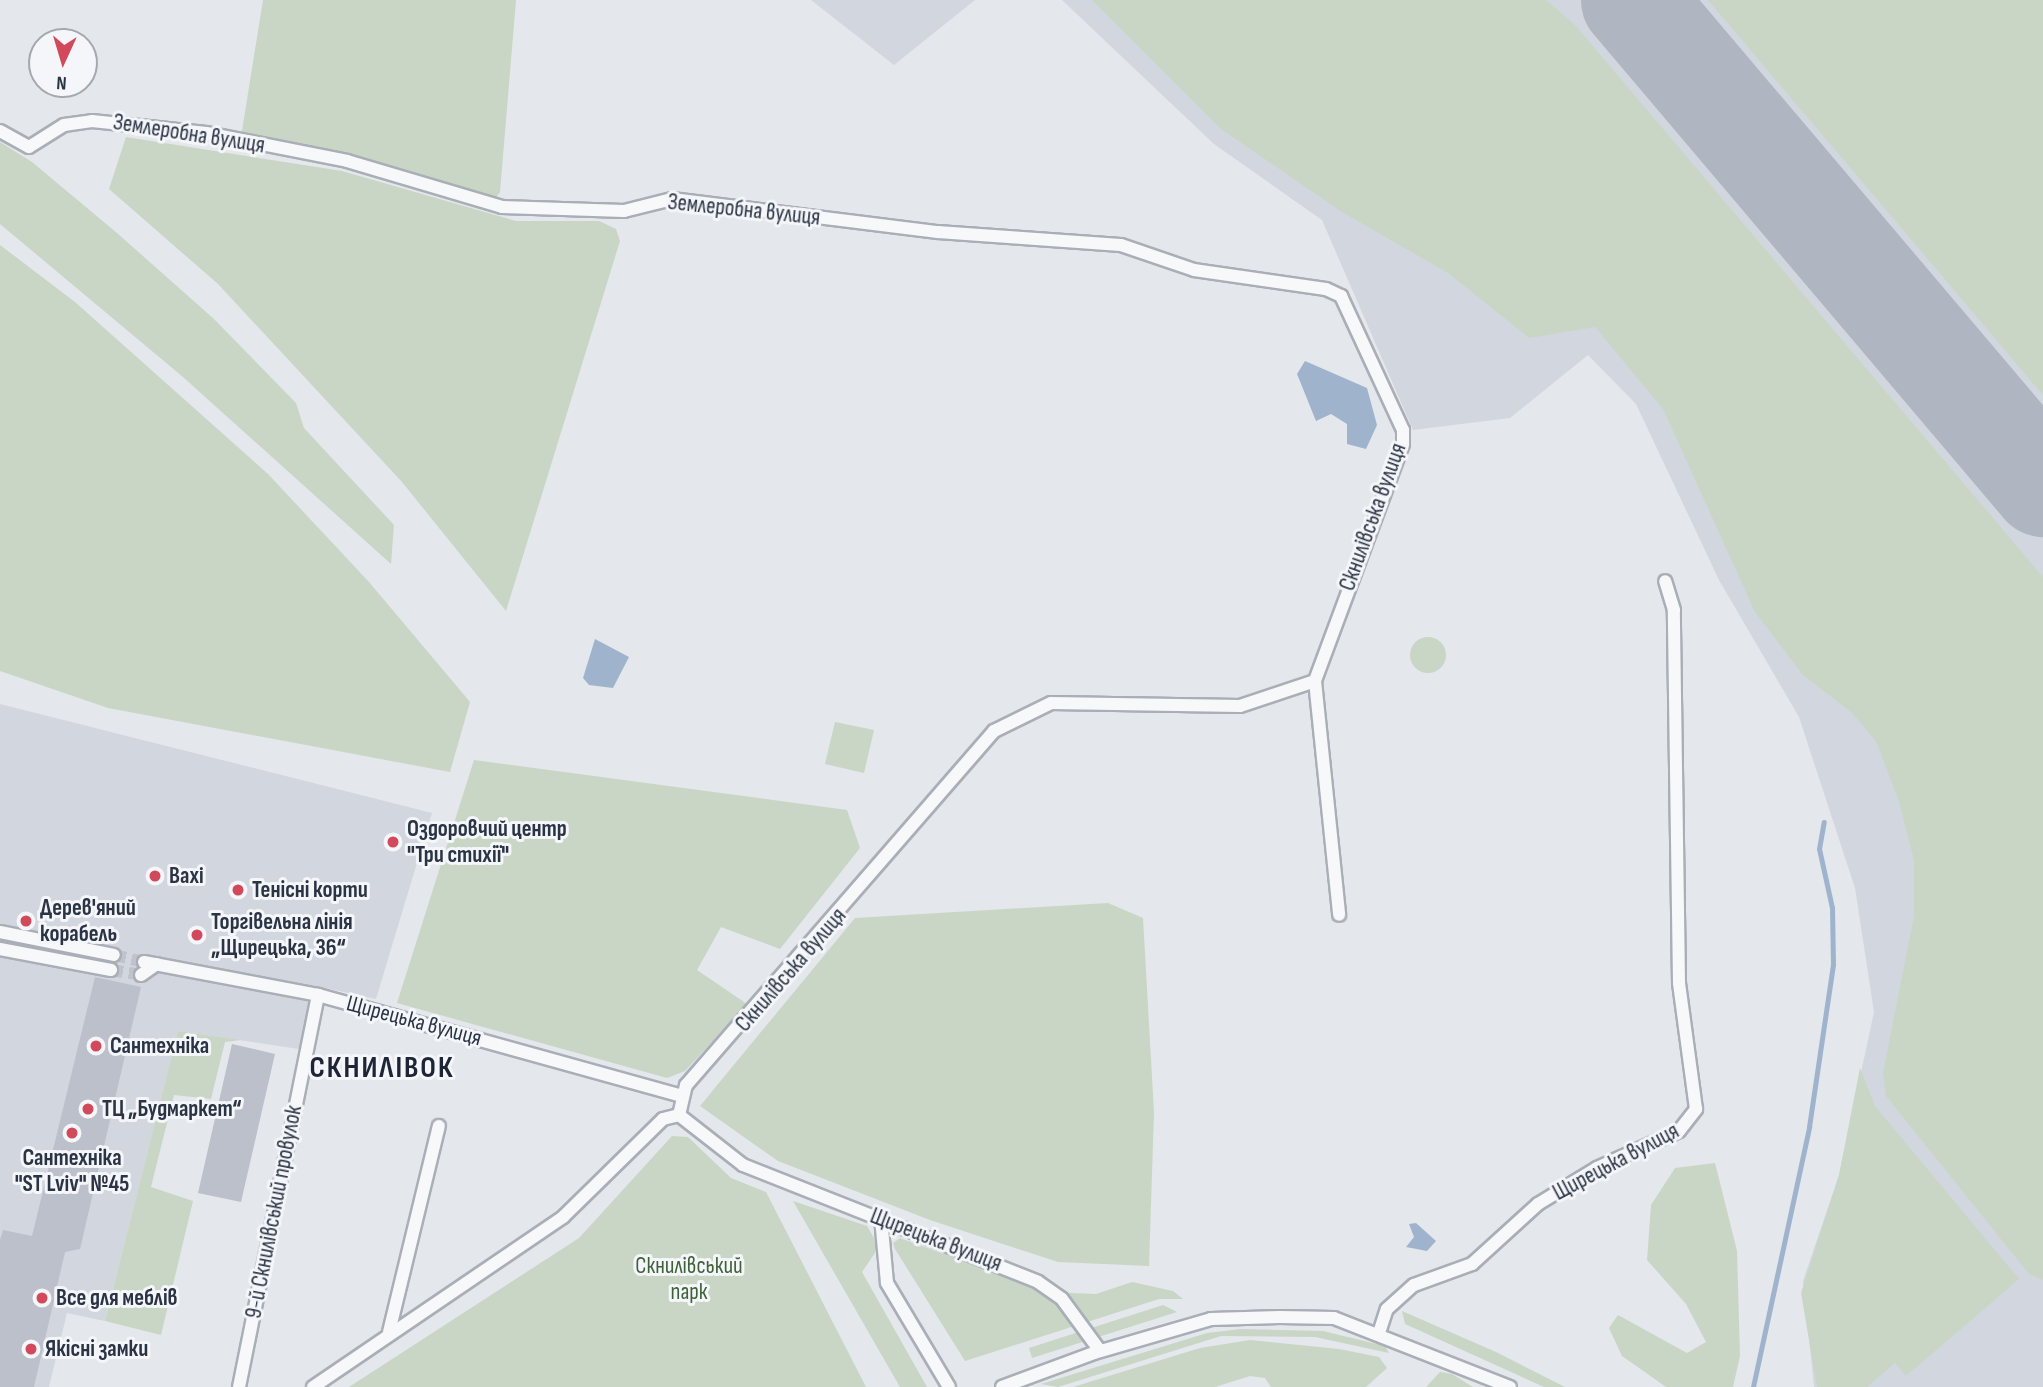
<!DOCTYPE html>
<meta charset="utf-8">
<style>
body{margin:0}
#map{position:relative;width:2043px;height:1387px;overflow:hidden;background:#e4e7ec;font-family:"Sofia Sans Condensed",sans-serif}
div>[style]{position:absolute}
.built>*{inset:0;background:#d2d6de}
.green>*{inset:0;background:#c9d6c5}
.round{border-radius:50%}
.water>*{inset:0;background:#9fb4cc}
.stream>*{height:4.5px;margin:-2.25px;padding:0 2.25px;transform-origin:2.25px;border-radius:2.25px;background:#9fb4cc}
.taxiway>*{height:42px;margin:-21px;padding:0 21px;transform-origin:21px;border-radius:21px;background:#b0b6c1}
.runway>*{height:103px;margin:-51.5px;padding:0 51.5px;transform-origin:51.5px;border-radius:51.5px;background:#b0b6c1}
.building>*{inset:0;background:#bbc0ca}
.minor-tunnel>*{height:12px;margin-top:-6px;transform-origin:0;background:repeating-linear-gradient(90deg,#bfc3cb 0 12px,transparent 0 18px)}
.roads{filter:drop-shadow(2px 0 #a9aeb7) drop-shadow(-2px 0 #a9aeb7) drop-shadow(0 2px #a9aeb7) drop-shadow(0 -2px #a9aeb7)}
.minor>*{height:12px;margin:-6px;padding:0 6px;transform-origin:6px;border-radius:6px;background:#f7f8fa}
.dots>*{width:19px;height:19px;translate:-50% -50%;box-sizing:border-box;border:4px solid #f4f6f9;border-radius:50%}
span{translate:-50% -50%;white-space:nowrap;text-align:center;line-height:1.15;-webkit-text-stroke:6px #f4f6f9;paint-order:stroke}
.street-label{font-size:23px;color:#2b3445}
.poi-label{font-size:23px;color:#2b3445;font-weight:700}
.left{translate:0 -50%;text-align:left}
.park-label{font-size:23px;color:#3f6138}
.district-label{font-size:30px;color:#1d2536;font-weight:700;letter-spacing:2px}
.north{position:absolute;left:28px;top:28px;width:70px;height:70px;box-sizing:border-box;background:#f4f6f9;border:2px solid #a4a8b1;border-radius:50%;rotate:184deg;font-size:19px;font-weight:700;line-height:28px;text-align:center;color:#2b3445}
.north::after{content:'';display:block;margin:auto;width:24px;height:32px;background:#d1495b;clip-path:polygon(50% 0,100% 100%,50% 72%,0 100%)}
</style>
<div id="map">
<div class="built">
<i style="clip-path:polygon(811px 0,975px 0,894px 65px)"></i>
<i style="clip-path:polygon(1062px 0,2043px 0,2043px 1387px,1814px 1387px,1803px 1281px,1839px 1175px,1874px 1012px,1855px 888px,1799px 717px,1719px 580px,1636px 404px,1588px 355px,1510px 418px,1413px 430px,1322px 220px,1214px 144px)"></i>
<i style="clip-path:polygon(0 704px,432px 813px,376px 999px,312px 985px,299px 1049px,178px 1031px,105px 1321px,67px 1313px,49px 1387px,0 1387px)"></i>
</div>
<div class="green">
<i style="clip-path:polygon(263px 0,516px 0,500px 192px,493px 202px,386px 166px,241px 137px)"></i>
<i style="clip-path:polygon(1092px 0,1546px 0,1575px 25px,2043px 577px,2043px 1280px,2029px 1274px,1886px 1096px,1883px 1073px,1914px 916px,1914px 860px,1899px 802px,1876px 741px,1851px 712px,1803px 675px,1755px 612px,1663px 409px,1595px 327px,1529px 338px,1448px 273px,1342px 212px,1221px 129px)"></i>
<i style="clip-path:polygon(1708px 0,2043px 0,2043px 395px)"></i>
<i style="clip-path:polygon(126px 137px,342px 171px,516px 221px,599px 221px,616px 229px,620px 241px,506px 611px,402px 482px,218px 284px,109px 189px)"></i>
<i style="clip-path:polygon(0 142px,32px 162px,117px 233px,214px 319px,296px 403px,304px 428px,394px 525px,391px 564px,183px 377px,0 224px)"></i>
<i style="clip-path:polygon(0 245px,75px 302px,268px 474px,369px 582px,470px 702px,450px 772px,108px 708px,0 671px)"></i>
<i class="round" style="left:1410px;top:637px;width:36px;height:36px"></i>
<i style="clip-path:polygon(835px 722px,874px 730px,864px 773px,825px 764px)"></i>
<i style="clip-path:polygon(474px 760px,847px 810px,860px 848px,780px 949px,721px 927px,697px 970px,747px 1004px,685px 1071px,667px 1078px,397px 1003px)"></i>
<i style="clip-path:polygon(1108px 903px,1143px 918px,1154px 1112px,1149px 1266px,1058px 1262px,930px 1220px,778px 1161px,700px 1106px,855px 918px)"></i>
<i style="clip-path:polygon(178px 1031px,241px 1040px,225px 1042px,211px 1099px,174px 1095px,151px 1187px,193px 1201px,161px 1335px,105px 1321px)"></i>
<i style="clip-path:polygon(1860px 1068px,1875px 1106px,2019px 1279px,1906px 1376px,1895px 1363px,1867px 1387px,1817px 1387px,1801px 1293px,1839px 1175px)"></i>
<i style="clip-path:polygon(672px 1136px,688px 1137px,731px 1178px,766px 1192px,866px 1387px,349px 1387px,579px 1238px)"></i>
<i style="clip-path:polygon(1715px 1163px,1737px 1251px,1740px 1356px,1733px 1387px,1666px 1387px,1622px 1356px,1609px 1328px,1618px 1315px,1687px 1353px,1706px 1342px,1686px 1304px,1647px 1260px,1651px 1205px,1675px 1168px)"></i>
<i style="clip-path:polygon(793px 1201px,867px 1226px,879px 1247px,862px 1272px,927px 1387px,900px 1387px)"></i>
<i style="clip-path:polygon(900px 1238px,1047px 1292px,1096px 1294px,1132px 1282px,1173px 1291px,1183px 1299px,1159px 1299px,965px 1361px,895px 1249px,893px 1243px)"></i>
<i style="clip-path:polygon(1163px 1305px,1177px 1312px,1032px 1358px,1029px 1348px)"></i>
<i style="clip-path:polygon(1402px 1311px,1496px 1352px,1565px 1387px,1544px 1387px,1405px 1324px)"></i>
<i style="clip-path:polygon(1241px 1329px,1323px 1331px,1385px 1346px,1389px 1353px,1315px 1337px,1221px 1336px,1058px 1387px,1041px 1384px,1207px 1333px)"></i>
<i style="clip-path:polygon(1250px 1340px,1339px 1349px,1379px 1357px,1387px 1368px,1366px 1387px,1271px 1387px,1265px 1378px,1250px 1376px,1215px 1387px,1073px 1387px,1200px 1348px)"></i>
<i style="clip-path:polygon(1440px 1372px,1452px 1374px,1473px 1387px,1426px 1387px)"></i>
</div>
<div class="water">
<i style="clip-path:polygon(1305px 361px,1367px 388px,1377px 425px,1366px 449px,1347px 444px,1347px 424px,1331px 414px,1316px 421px,1297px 374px)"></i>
<i style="clip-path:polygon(595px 639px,629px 657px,613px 688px,589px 685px,583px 678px)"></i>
<i style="clip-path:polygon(1416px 1223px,1436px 1241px,1427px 1251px,1406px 1247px,1414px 1237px,1409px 1224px)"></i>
</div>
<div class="stream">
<i style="left:1753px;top:1387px;width:266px;rotate:-77.8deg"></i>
<i style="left:1809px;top:1127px;width:164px;rotate:-81.6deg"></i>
<i style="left:1833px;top:965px;width:57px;rotate:-91deg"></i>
<i style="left:1832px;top:908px;width:60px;rotate:-102.4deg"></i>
<i style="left:1819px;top:849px;width:27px;rotate:-80deg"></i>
</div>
<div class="taxiway">
<i style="left:1630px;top:0;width:31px;rotate:48deg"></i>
</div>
<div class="runway">
<i style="left:1632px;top:0;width:636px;rotate:49.72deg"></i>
</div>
<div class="building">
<i style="clip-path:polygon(95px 977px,141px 987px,80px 1249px,65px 1252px,34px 1387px,0 1387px,0 1240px,3px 1230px,32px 1236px)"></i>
<i style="clip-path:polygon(232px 1044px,275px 1054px,241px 1202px,198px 1193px)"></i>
</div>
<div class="minor-tunnel">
<i style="left:114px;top:955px;width:31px;rotate:13deg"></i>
<i style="left:111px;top:970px;width:30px;rotate:9deg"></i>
</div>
<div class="roads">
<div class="minor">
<i style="left:0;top:131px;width:33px;rotate:29deg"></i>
<i style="left:29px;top:147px;width:41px;rotate:-32.2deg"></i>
<i style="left:64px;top:125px;width:28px;rotate:-8deg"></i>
<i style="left:92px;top:121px;width:115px;rotate:6deg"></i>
<i style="left:206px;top:133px;width:144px;rotate:11.2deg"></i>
<i style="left:347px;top:161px;width:162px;rotate:16.5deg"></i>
<i style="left:502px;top:207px;width:122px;rotate:1.9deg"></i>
<i style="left:624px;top:211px;width:49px;rotate:-14deg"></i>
<i style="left:672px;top:199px;width:268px;rotate:7.1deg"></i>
<i style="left:938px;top:232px;width:183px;rotate:4.1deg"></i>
<i style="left:1121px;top:245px;width:77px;rotate:18.9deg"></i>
<i style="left:1194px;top:270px;width:133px;rotate:8.2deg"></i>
<i style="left:1326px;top:289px;width:17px;rotate:25deg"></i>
<i style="left:1341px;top:296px;width:148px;rotate:65.2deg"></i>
<i style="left:1403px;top:430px;width:14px;rotate:90deg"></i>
<i style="left:1403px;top:444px;width:253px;rotate:110.4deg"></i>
<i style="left:1315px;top:681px;width:79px;rotate:161.6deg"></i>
<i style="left:1240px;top:706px;width:189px;rotate:-179.1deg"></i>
<i style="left:1051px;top:703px;width:64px;rotate:153.8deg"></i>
<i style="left:994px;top:731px;width:469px;rotate:131deg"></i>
<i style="left:686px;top:1085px;width:31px;rotate:103deg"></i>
<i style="left:1315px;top:681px;width:235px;rotate:84.1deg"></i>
<i style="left:0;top:932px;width:116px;rotate:11.4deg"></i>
<i style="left:0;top:949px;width:113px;rotate:10.7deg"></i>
<i style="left:144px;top:962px;width:177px;rotate:10.7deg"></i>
<i style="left:318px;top:995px;width:377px;rotate:15.5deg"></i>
<i style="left:141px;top:975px;width:19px;rotate:-35deg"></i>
<i style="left:679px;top:1115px;width:81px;rotate:38deg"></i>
<i style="left:743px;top:1165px;width:317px;rotate:21.6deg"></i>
<i style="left:1038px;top:1282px;width:29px;rotate:35deg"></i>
<i style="left:1062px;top:1299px;width:64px;rotate:53.8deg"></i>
<i style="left:881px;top:1218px;width:65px;rotate:84.7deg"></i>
<i style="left:887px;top:1283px;width:121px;rotate:59.2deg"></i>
<i style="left:389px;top:1332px;width:212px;rotate:-76.4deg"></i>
<i style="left:1379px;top:1333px;width:25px;rotate:-72deg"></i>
<i style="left:1387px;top:1309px;width:36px;rotate:-42deg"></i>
<i style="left:1414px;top:1285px;width:62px;rotate:-19.9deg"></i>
<i style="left:1472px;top:1264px;width:89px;rotate:-42.3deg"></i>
<i style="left:1538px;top:1204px;width:69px;rotate:-31.4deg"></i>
<i style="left:1597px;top:1168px;width:90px;rotate:-24.3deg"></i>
<i style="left:1679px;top:1131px;width:28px;rotate:-52deg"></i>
<i style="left:1696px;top:1109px;width:127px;rotate:-97.7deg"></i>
<i style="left:1679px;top:983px;width:373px;rotate:-90.8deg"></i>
<i style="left:1674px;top:610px;width:30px;rotate:-107deg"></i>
<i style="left:239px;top:1387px;width:400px;rotate:-78.6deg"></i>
<i style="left:313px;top:1387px;width:302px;rotate:-34.2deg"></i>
<i style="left:563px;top:1217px;width:140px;rotate:-44.4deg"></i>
<i style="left:663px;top:1119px;width:16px;rotate:-14deg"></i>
<i style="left:1002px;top:1387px;width:98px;rotate:-20.3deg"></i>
<i style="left:1094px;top:1353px;width:122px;rotate:-16.2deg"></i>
<i style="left:1211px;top:1319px;width:69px;rotate:-1.7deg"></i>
<i style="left:1280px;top:1317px;width:54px;rotate:1.1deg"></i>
<i style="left:1334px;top:1318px;width:189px;rotate:21.4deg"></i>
</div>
</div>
<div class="dots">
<i style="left:393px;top:842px;background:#d1495b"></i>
<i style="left:155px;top:876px;background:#d1495b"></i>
<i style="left:238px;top:890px;background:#d1495b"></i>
<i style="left:26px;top:921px;background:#d1495b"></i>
<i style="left:197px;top:935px;background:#d1495b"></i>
<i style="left:96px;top:1046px;background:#d1495b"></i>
<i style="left:88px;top:1109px;background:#d1495b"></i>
<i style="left:72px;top:1133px;background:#d1495b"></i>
<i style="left:42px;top:1298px;background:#d1495b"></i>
<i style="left:31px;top:1349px;background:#d1495b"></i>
</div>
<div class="street-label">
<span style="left:189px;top:134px;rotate:9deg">Землеробна вулиця</span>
<span style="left:744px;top:210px;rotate:6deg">Землеробна вулиця</span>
<span style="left:1373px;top:517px;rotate:-70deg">Скнилівська вулиця</span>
<span style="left:791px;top:970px;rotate:-49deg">Скнилівська вулиця</span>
<span style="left:414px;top:1021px;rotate:15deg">Щирецька вулиця</span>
<span style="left:1616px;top:1162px;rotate:-28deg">Щирецька вулиця</span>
<span style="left:274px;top:1212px;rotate:-79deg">9-й Скнилівський провулок</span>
<span style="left:936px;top:1240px;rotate:21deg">Щирецька вулиця</span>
</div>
<div class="poi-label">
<span class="left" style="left:407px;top:842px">Оздоровчий центр<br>"Три стихії"</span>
<span class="left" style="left:169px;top:876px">Baxi</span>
<span class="left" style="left:252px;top:890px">Тенісні корти</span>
<span class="left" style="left:40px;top:921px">Дерев'яний<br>корабель</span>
<span class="left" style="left:211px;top:935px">Торгівельна лінія<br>„Щирецька, 36“</span>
<span class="left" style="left:110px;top:1046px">Сантехніка</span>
<span class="left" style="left:102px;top:1109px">ТЦ „Будмаркет“</span>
<span style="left:72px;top:1171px">Сантехніка<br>"ST Lviv" №45</span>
<span class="left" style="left:56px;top:1298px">Все для меблів</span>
<span class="left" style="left:45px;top:1349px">Якісні замки</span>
</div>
<div class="park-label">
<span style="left:689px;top:1279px">Скнилівський<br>парк</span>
</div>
<div class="district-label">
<span style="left:382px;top:1068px">СКНИЛІВОК</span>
</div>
<div class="north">N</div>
</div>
